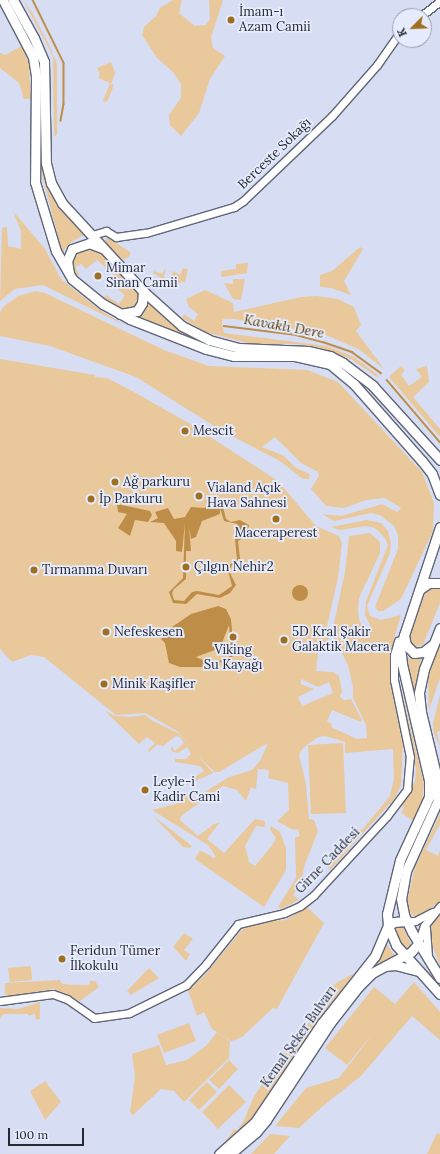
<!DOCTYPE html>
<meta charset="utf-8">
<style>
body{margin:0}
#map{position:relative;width:440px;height:1154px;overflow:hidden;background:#d7def3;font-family:Lora,serif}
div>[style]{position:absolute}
.green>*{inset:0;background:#e9c89c}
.water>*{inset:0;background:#be8e48}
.round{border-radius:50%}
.stream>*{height:1.5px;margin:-0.75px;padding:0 0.75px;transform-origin:0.75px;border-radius:0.75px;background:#be8e48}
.roads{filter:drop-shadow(1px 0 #606677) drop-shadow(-1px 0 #606677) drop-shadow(0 1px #606677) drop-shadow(0 -1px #606677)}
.minor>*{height:7px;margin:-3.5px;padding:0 3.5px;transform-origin:3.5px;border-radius:3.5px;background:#fff}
.major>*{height:9px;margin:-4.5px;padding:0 4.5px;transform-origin:4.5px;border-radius:4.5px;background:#fff}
.dots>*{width:11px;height:11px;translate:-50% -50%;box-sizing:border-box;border:2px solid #e6ecfd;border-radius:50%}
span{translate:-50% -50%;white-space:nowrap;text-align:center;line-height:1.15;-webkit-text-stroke:3.5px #e6ecfd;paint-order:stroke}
.poi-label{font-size:13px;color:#262830}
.left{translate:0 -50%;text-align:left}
.street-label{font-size:13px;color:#262830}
.water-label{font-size:14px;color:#5c3b00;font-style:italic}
.north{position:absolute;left:392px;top:8px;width:40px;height:40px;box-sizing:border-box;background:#e6ecfd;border:1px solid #999eab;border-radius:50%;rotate:246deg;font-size:11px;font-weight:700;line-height:16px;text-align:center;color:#262830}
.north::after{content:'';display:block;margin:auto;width:14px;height:18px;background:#9e6e21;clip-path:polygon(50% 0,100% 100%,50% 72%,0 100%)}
.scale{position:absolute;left:8px;top:1128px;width:76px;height:18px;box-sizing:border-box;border:2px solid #262830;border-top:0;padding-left:5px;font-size:12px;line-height:14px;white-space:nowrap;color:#262830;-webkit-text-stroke:3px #e6ecfd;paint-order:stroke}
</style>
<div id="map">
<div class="green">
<i style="clip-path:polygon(23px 0,33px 14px,49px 45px,57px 64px,57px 135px,54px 136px,53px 56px)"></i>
<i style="clip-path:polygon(173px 0,182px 0,179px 13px,195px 26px,206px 25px,210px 19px,209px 0,223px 0,211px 38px,213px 48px,225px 56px,210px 79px,199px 113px,181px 136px,170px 125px,169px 115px,181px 98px,181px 84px,173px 72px,157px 58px,142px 35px,144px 27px,156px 16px,160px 8px)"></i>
<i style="clip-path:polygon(22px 28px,26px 30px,41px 62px,44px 163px,85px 234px,70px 243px,62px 253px,41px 170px,40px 68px)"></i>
<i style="clip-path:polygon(22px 46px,29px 64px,31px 99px,24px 99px,19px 83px,0 68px,0 53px,5px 55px)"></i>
<i style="clip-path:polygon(111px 62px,115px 73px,111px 84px,114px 85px,107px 102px,103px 101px,110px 83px,98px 78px,100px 74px,97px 68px)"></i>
<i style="clip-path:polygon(13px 211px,45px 249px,61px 279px,97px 308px,124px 325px,43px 285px,15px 289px,0 301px,2px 228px,7px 227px,8px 246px,21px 249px,21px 231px)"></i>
<i style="clip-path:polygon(108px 238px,130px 252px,130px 256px,124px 260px,117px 255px,106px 243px,105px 240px)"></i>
<i style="clip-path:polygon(84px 246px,100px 249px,141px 295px,136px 308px,119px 310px,103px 299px,106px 295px,119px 304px,125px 295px,116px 288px,112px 273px,97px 260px,86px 269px,81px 264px,75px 267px,79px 274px,76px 277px,71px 268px,71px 260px,75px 252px)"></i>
<i style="clip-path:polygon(360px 247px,363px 249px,344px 281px,351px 295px,331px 288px,320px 287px,320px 275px,332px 271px)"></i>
<i style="clip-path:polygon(248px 263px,247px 273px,222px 277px,221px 271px,236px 269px,236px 264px)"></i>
<i style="clip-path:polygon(166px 267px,164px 278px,170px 281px,173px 271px,180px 275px,183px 268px,188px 269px,185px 283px,181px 281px,176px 287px,153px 273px,154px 271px,162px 274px)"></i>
<i style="clip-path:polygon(233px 279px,245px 279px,241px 300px,233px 299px,224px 283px,233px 284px)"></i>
<i style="clip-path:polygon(205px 290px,233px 303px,234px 312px,301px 297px,316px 296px,338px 299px,354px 307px,361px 325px,356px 331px,384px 369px,360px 350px,326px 335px,235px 319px,223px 319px,222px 322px,224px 333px,327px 346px,354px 357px,378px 375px,377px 377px,351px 359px,321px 348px,297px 344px,252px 344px,205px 332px,182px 318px,184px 314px,194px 321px,198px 314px,189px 307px,186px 299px)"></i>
<i style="clip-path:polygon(36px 291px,45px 293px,164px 350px,209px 366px,307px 370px,338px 382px,422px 472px,434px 503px,433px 531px,401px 599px,383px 611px,378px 611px,375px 607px,398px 549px,398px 535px,394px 526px,380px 515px,371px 513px,334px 521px,322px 514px,341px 516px,382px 504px,397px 512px,401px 508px,385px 498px,366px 500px,344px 508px,326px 506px,311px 489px,319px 476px,318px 472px,301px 463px,275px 437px,262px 447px,284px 456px,296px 468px,310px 474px,309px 479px,303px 479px,280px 461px,222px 431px,136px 377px,50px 346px,0 336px,0 312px,3px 307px,18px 296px)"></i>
<i style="clip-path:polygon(149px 303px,180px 330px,222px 352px,139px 318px)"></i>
<i style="clip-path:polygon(evenodd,0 359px,95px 375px,95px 377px,107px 378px,134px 392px,192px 425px,278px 481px,316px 526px,339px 536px,342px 543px,338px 578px,327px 626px,329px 647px,319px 646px,316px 671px,333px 672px,339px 676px,342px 692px,340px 697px,344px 700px,351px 699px,362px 720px,361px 722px,332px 710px,327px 721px,332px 724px,331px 727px,357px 739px,367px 738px,366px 725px,353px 698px,353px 687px,348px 665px,333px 636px,333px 628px,345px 572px,349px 536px,370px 533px,380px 542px,380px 553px,359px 598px,358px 609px,359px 620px,367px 634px,372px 629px,365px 615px,366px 601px,388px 545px,385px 538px,375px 528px,366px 526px,340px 530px,331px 527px,367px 520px,381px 523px,388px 531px,391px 543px,390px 553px,367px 606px,370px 616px,381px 620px,401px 615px,393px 642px,392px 668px,393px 698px,403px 744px,401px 785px,395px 798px,330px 870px,328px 868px,344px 842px,349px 843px,356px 829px,362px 830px,390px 796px,394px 779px,393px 749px,345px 753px,345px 742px,325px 736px,318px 737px,303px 748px,299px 755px,306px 784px,309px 819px,314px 820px,318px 831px,305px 864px,301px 882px,293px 895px,299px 900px,281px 909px,278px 907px,296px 878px,295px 838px,300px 836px,298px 829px,293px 830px,277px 821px,289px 810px,288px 783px,268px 778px,269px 770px,258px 769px,256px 789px,251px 787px,246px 801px,237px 790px,223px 786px,181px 816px,180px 820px,198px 836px,214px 824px,220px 822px,207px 839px,224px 853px,255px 819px,265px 821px,265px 827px,256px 826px,245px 846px,249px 862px,255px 866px,273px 844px,276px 838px,270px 830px,271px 826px,280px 832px,286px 848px,286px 870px,264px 907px,195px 859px,200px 850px,214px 858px,216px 857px,208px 845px,152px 810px,176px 804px,182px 796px,187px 794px,190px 801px,229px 777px,252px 770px,260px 761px,268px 743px,219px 772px,214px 772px,196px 753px,213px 773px,182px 787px,169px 781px,187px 782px,204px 771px,200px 766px,175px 762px,175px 759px,186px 759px,191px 754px,187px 747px,178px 753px,171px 751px,171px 746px,175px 751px,184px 743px,180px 737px,176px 736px,163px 746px,157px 745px,149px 752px,148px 750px,155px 743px,147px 737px,139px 744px,105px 711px,116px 716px,131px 717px,145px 715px,153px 721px,178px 733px,192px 748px,177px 731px,145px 713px,116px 715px,44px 657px,31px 655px,12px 662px,0 649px,0 359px,301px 679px,318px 687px,329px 682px,333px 693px,302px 706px,298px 697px,314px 689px,301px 684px,301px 679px)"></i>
<i style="clip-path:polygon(401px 366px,405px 370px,401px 375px,409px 386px,422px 377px,416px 369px,427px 366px,429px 382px,413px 397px,440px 429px,440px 437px,389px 377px)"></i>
<i style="clip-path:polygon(435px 586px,440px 589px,440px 603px,423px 645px,414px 647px,410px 641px,411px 631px,426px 590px)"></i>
<i style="clip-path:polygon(440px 641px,440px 678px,429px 710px,428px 679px)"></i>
<i style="clip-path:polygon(407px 658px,421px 659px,414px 694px,408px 664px)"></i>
<i style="clip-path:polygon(401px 688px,424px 784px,422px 803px,414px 821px,401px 813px,404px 808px,401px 806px,415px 782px,416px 769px)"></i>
<i style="clip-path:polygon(440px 695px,440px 731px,437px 732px,440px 747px,434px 733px,433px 723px)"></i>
<i style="clip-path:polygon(343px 743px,346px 813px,311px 814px,308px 745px)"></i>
<i style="clip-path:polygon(440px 814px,440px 824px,426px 850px,438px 856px,440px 850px,440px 901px,422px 915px,415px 917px,412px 915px,407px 906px,408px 897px,415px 867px)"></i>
<i style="clip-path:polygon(152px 815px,192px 846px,190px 848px,183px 847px)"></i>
<i style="clip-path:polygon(307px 907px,324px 923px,277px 1009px,273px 1008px,242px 1037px,235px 1040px,231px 1041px,212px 1029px,204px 1012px,197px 1016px,188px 990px,205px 975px,244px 927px,258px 922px,286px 920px)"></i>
<i style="clip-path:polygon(440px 913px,440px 965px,432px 945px,429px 926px)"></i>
<i style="clip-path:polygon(394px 926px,403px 927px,411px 944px,410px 948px,403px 949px)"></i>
<i style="clip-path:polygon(184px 933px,193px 939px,184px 950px,190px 954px,186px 961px,173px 947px)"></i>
<i style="clip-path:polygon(385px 942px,395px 956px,368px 972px)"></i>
<i style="clip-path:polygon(31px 966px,32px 980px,10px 982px,8px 968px)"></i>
<i style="clip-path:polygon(149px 968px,159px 978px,131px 995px,127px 991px)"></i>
<i style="clip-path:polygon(353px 974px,354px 975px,330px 1004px,253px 1119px,232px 1140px,225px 1142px,234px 1129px,237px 1131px,244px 1120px,254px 1096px,292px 1043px,299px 1039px,324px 997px,336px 983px)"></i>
<i style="clip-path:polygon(60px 980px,62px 984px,76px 985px,89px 985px,90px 981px,95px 981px,99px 987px,80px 1001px,53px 989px,8px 997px,5px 994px,5px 983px)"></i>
<i style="clip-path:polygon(414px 982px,440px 1012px,440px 1040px,412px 1016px,361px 1076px,323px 1106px,299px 1128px,275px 1126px,306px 1088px,339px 1078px,374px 1032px,347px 1065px,325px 1048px,374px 987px,395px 1004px)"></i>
<i style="clip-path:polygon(40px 1002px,40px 1019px,36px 1020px,35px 1014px,29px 1016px,28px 1014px,3px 1014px,0 1019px,0 1008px,18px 1009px)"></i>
<i style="clip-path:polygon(189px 1023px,196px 1041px,164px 1053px,157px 1035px)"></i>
<i style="clip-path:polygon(217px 1032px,230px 1041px,229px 1058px,184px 1102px,174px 1091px,161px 1089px,133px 1115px,130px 1112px,135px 1077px,132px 1054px,159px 1045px,166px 1065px,187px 1060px,207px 1045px)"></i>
<i style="clip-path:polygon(229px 1060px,238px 1069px,219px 1089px,209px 1080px)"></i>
<i style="clip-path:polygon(45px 1081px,61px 1102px,45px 1120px,30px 1091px)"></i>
<i style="clip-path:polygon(207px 1082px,217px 1092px,199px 1110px,189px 1100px)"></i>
<i style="clip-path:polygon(229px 1085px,246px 1102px,218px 1129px,202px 1112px)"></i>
<i style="clip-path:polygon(437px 1133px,440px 1134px,440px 1154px,427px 1154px)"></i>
<i style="clip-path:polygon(270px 1134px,290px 1136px,274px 1154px,251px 1154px)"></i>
</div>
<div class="water">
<i style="clip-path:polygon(evenodd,215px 502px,223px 507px,226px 519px,231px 522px,240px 520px,249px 525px,247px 536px,238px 541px,240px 559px,232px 565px,229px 571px,236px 585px,230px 593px,220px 598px,197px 594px,186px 604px,173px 603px,169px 592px,183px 578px,185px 523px,182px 552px,176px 551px,176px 541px,164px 523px,150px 522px,158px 518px,155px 512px,168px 508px,174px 519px,185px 517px,191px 507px,204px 508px,215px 502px,220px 508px,224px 521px,238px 524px,235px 529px,238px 533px,243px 534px,246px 529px,245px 534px,235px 539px,237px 559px,227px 567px,232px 586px,219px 595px,197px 591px,192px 592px,184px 601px,174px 600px,172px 593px,174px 589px,186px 579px,186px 551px,191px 551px,189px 527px,191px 539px,196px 537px,202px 521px,220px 514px,220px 508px)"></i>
<i style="clip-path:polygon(117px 504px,150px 511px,152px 515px,148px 522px,135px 520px,130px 536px,118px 528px,127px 514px,118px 512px)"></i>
<i class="round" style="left:292px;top:585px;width:16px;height:16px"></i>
<i style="clip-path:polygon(evenodd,218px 606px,226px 609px,231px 619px,234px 655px,230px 660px,201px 667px,180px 667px,169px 663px,165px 643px,161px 639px,163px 633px,191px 614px,218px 606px,229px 625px,231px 650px,229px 658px,210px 663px,196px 657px,220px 648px,229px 625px)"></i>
</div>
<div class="stream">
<i style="left:33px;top:0;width:70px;rotate:63.8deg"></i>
<i style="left:64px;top:63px;width:41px;rotate:90deg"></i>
<i style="left:64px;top:104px;width:17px;rotate:100deg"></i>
<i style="left:224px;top:326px;width:73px;rotate:7.1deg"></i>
<i style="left:296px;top:335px;width:28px;rotate:15deg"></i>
<i style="left:323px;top:342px;width:31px;rotate:19deg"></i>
<i style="left:352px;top:352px;width:36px;rotate:36deg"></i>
<i style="left:387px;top:380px;width:82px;rotate:49.5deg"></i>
</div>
<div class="roads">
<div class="minor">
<i style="left:421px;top:16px;width:24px;rotate:-38deg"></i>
<i style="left:106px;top:231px;width:12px;rotate:31deg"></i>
<i style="left:116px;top:237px;width:30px;rotate:-8deg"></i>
<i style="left:146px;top:233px;width:92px;rotate:-16.5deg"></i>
<i style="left:234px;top:207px;width:11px;rotate:-34deg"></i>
<i style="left:243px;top:201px;width:123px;rotate:-43.7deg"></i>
<i style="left:332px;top:116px;width:68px;rotate:-48.6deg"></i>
<i style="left:377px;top:65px;width:40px;rotate:-55.1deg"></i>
<i style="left:92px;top:235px;width:15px;rotate:-16deg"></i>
<i style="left:406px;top:921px;width:9px"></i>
<i style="left:415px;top:921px;width:20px;rotate:-27deg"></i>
<i style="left:426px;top:928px;width:29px;rotate:86deg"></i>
<i style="left:418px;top:944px;width:19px;rotate:-72deg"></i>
<i style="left:424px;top:926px;width:26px;rotate:-51deg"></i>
<i style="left:0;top:1001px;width:53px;rotate:-7.5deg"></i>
<i style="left:53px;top:994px;width:15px;rotate:20deg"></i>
<i style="left:67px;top:999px;width:33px;rotate:35deg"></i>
<i style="left:94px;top:1018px;width:35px;rotate:-8deg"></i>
<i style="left:129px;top:1013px;width:64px;rotate:-26.2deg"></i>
<i style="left:186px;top:985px;width:29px;rotate:-46deg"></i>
<i style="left:206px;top:964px;width:51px;rotate:-51.3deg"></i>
<i style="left:238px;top:924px;width:47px;rotate:-13.4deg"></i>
<i style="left:284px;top:913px;width:17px;rotate:-24deg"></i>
<i style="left:300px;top:906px;width:18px;rotate:-38deg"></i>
<i style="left:314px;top:895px;width:108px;rotate:-47.3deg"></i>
<i style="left:387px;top:816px;width:34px;rotate:-53deg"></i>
<i style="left:407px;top:789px;width:32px;rotate:-85deg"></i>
<i style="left:410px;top:757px;width:79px;rotate:-101.7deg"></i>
<i style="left:394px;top:680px;width:25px;rotate:-90deg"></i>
<i style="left:394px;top:655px;width:15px;rotate:-74deg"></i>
</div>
<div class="major">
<i style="left:3px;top:0;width:64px;rotate:62.2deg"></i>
<i style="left:33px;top:57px;width:20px;rotate:81deg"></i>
<i style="left:36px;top:77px;width:105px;rotate:90.5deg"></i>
<i style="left:35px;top:182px;width:72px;rotate:73.1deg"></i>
<i style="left:56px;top:251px;width:32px;rotate:60deg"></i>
<i style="left:72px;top:279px;width:40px;rotate:39deg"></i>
<i style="left:103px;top:304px;width:31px;rotate:29deg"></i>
<i style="left:130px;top:319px;width:82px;rotate:21.5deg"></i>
<i style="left:206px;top:349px;width:29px;rotate:14deg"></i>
<i style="left:234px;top:356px;width:61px"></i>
<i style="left:295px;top:356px;width:36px;rotate:13deg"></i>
<i style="left:330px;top:364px;width:31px;rotate:40deg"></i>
<i style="left:354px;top:384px;width:103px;rotate:48.6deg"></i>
<i style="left:422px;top:461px;width:16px;rotate:52deg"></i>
<i style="left:432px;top:474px;width:22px;rotate:69deg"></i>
<i style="left:13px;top:0;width:43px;rotate:61.1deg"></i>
<i style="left:34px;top:38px;width:26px;rotate:67deg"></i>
<i style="left:44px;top:62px;width:101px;rotate:88.9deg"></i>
<i style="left:46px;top:163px;width:21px;rotate:76deg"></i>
<i style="left:51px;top:183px;width:23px;rotate:61deg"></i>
<i style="left:62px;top:203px;width:120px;rotate:47.4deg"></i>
<i style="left:143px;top:291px;width:52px;rotate:41.9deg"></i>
<i style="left:182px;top:326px;width:30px;rotate:27deg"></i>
<i style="left:209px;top:340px;width:31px;rotate:15deg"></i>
<i style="left:239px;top:348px;width:69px;rotate:2.5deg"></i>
<i style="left:308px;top:351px;width:23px;rotate:13deg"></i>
<i style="left:330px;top:356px;width:15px;rotate:28deg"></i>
<i style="left:343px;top:363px;width:38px;rotate:37deg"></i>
<i style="left:373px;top:386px;width:100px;rotate:47.8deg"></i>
<i style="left:69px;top:273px;width:12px;rotate:-99deg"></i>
<i style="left:67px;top:261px;width:13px;rotate:-67deg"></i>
<i style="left:72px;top:249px;width:18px;rotate:-19deg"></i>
<i style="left:89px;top:243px;width:14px;rotate:21deg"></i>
<i style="left:120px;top:314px;width:17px;rotate:-10deg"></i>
<i style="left:137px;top:311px;width:9px;rotate:-58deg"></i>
<i style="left:142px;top:303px;width:12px;rotate:-85deg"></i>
<i style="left:440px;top:527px;width:126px;rotate:108.4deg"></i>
<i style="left:400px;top:647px;width:17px;rotate:83deg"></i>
<i style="left:402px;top:664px;width:119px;rotate:76.9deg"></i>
<i style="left:429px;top:780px;width:17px;rotate:90deg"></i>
<i style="left:429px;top:797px;width:69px;rotate:114.7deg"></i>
<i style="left:400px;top:860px;width:56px;rotate:103.5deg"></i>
<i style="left:387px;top:914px;width:12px;rotate:85deg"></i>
<i style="left:388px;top:926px;width:21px;rotate:67deg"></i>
<i style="left:396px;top:945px;width:66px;rotate:48.1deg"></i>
<i style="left:420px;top:589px;width:11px;rotate:-34deg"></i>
<i style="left:429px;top:583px;width:11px"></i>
<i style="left:440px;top:628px;width:44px;rotate:111.3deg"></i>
<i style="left:424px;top:669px;width:25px;rotate:102deg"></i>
<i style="left:419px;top:693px;width:19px;rotate:84deg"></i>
<i style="left:421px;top:712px;width:73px;rotate:76.5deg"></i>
<i style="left:438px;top:783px;width:17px;rotate:90deg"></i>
<i style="left:438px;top:800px;width:78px;rotate:114.3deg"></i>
<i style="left:406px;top:871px;width:28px;rotate:100deg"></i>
<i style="left:401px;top:899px;width:16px;rotate:79deg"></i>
<i style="left:404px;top:915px;width:19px;rotate:65deg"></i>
<i style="left:412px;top:932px;width:54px;rotate:58.7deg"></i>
<i style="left:404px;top:635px;width:10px;rotate:79deg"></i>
<i style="left:406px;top:645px;width:11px;rotate:45deg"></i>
<i style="left:414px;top:653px;width:9px;rotate:-6deg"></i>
<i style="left:423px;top:652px;width:11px;rotate:-38deg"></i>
<i style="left:385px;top:966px;width:10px;rotate:-6deg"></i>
<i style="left:395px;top:965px;width:25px;rotate:14deg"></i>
<i style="left:219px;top:1154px;width:48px;rotate:-41.6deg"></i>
<i style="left:255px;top:1122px;width:120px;rotate:-55.9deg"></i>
<i style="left:322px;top:1023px;width:85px;rotate:-51.7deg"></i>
<i style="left:375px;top:956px;width:33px;rotate:-67deg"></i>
<i style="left:388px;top:926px;width:7px;rotate:-34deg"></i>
<i style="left:394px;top:922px;width:12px;rotate:-5deg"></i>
<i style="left:230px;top:1154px;width:34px;rotate:-40deg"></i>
<i style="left:256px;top:1132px;width:16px;rotate:-50deg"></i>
<i style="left:266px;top:1120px;width:116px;rotate:-56.6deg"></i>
<i style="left:330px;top:1023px;width:46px;rotate:-52.1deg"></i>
<i style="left:358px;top:987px;width:20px;rotate:-45deg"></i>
<i style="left:372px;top:973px;width:44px;rotate:-28.3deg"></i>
<i style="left:411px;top:952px;width:11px;rotate:-49deg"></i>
</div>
</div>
<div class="dots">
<i style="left:231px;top:20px;background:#9e6e21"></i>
<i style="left:98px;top:276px;background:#9e6e21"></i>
<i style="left:185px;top:431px;background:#9e6e21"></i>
<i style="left:115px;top:482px;background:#9e6e21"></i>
<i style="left:199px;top:496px;background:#9e6e21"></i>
<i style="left:91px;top:499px;background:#9e6e21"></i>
<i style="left:276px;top:519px;background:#9e6e21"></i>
<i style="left:186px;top:567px;background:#9e6e21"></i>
<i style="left:34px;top:570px;background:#9e6e21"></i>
<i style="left:106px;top:632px;background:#9e6e21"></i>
<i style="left:233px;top:637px;background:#9e6e21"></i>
<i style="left:284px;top:640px;background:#9e6e21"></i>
<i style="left:104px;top:684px;background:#9e6e21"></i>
<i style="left:145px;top:790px;background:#9e6e21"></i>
<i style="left:62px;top:959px;background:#9e6e21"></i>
</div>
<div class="poi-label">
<span class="left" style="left:239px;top:20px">İmam-ı<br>Azam Camii</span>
<span class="left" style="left:106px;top:276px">Mimar<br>Sinan Camii</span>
<span class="left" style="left:193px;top:431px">Mescit</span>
<span class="left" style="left:123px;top:482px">Ağ parkuru</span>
<span class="left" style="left:207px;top:496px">Vialand Açık<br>Hava Sahnesi</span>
<span class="left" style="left:99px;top:499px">İp Parkuru</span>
<span style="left:276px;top:533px">Maceraperest</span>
<span class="left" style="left:194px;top:567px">Çılgın Nehir2</span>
<span class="left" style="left:42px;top:570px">Tırmanma Duvarı</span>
<span class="left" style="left:114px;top:632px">Nefeskesen</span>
<span class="left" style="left:292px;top:640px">5D Kral Şakir<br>Galaktik Macera</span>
<span style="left:233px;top:658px">Viking<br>Su Kayağı</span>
<span class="left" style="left:112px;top:684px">Minik Kaşifler</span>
<span class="left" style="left:153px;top:790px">Leyle-i<br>Kadir Cami</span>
<span class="left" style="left:70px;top:959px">Feridun Tümer<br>İlkokulu</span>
</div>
<div class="street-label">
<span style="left:275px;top:154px;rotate:-44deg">Berceste Sokağı</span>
<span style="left:328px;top:861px;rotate:-46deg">Girne Caddesi</span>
<span style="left:299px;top:1037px;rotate:-55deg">Kemal Şeker Bulvarı</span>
</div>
<div class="water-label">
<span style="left:284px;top:326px;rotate:10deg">Kavaklı Dere</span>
</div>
<div class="north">K</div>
<div class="scale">100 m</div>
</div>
